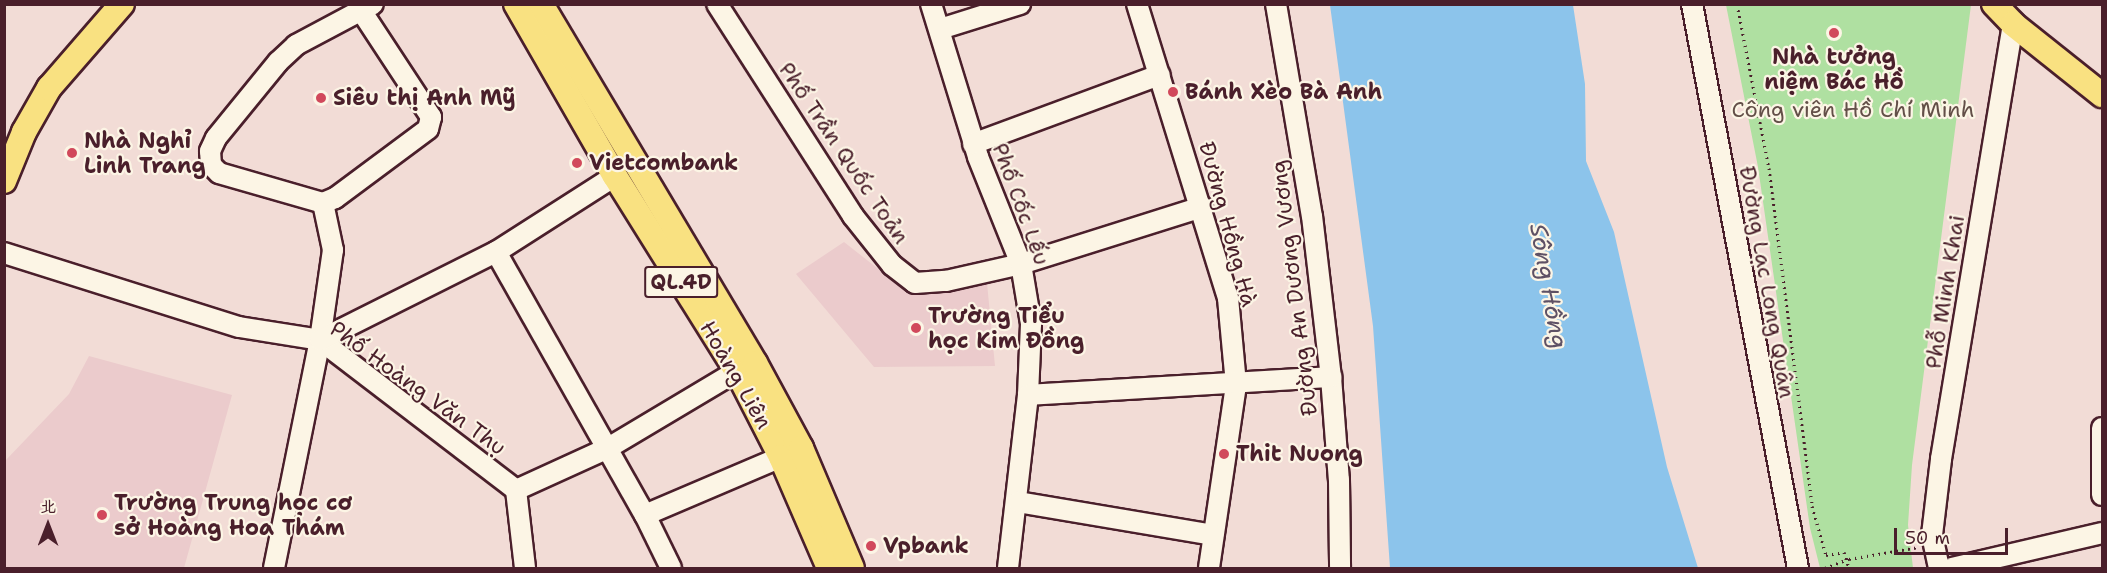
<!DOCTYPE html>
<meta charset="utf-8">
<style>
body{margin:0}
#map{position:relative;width:2107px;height:573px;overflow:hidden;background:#f2dcd6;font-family:"Shantell Sans","LXGW WenKai TC",sans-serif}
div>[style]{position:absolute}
.built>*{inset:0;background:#ebcbcc}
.green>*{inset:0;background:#afe0a1}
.water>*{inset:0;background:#8cc4eb}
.path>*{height:3px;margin-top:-1.5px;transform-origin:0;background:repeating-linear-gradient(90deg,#4a1f2b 0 1.5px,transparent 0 6px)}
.roads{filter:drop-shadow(2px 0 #4a1f2b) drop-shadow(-2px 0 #4a1f2b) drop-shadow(0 2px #4a1f2b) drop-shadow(0 -2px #4a1f2b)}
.minor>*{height:20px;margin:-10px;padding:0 10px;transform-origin:10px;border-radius:10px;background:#fcf5e5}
.major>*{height:24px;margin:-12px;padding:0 12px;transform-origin:12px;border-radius:12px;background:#f9e181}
.dots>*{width:16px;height:16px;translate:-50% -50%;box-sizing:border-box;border:3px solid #fcf5e5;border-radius:50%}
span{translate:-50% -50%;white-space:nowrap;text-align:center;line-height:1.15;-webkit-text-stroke:4.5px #fcf5e5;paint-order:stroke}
.shield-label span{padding:2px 4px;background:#fcf5e5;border:2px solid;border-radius:4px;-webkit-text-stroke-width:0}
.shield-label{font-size:21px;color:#4a1f2b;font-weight:700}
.poi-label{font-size:22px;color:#4a1f2b;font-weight:700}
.left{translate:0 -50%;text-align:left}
.park-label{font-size:22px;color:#634f48}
.street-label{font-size:22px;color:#4a1f2b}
.water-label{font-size:24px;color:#5e5165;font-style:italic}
.frame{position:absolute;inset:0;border:6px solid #4a1f2b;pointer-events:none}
.north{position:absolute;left:18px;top:495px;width:60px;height:60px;-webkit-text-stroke:4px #fcf5e5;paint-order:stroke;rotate:0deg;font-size:16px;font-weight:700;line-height:24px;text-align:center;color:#4a1f2b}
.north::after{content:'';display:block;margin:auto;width:21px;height:27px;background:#4a1f2b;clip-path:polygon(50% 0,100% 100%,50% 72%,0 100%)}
.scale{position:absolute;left:1894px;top:528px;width:114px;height:27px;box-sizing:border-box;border:3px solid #4a1f2b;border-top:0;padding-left:8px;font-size:18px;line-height:21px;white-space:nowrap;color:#4a1f2b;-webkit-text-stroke:4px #fcf5e5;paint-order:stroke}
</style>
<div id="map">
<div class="built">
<i style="clip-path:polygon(844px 242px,905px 290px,987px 283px,995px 366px,874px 367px,796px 274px)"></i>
<i style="clip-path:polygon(89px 356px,232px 395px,184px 568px,5px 568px,5px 461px,69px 394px)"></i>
</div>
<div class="green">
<i style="clip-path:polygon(1726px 5px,1971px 5px,1912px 465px,1908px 525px,1913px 568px,1820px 568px,1810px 528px,1758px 167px)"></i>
</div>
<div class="water">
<i style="clip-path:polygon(1330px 5px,1573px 5px,1585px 84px,1586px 161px,1614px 232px,1667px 467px,1698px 568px,1390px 568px,1373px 326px)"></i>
</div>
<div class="path">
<i style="left:1737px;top:4px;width:167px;rotate:79deg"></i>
<i style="left:1769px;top:168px;width:341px;rotate:82.7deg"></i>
<i style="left:1812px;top:506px;width:51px;rotate:74.1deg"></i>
<i style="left:1826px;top:555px;width:18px;rotate:-9deg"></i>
<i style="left:1844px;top:552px;width:17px;rotate:73deg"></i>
<i style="left:1825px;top:568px;width:26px;rotate:-21deg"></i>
<i style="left:1849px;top:559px;width:71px;rotate:-9.7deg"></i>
</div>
<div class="roads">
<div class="minor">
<i style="left:717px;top:4px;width:252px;rotate:57.3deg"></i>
<i style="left:853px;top:216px;width:63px;rotate:51.5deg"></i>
<i style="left:892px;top:265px;width:29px;rotate:38deg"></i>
<i style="left:915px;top:283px;width:31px;rotate:-4deg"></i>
<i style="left:946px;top:281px;width:77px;rotate:-12.8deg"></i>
<i style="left:1021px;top:264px;width:190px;rotate:-17.5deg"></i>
<i style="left:931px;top:4px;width:160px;rotate:72.9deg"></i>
<i style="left:978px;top:157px;width:115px;rotate:68.1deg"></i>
<i style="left:1021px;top:264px;width:61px;rotate:80.5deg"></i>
<i style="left:1031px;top:324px;width:71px;rotate:92.4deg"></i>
<i style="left:1028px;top:395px;width:174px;rotate:96.6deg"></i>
<i style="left:1137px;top:4px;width:308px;rotate:72.8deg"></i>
<i style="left:1228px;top:298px;width:87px;rotate:84.7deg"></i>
<i style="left:1236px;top:385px;width:185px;rotate:98.4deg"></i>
<i style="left:1276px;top:4px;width:215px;rotate:80.4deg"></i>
<i style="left:1312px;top:216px;width:162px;rotate:83.3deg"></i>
<i style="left:1331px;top:377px;width:103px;rotate:85.6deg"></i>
<i style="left:1339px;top:480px;width:88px;rotate:89.3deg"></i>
<i style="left:1692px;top:4px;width:574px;rotate:79.36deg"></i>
<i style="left:362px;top:12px;width:126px;rotate:56.7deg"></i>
<i style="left:431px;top:117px;width:12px;rotate:104deg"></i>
<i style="left:428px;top:129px;width:116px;rotate:143.4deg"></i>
<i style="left:335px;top:198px;width:13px;rotate:157deg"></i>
<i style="left:323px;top:203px;width:108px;rotate:-163.9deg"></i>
<i style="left:219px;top:173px;width:11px;rotate:-135deg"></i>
<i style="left:211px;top:165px;width:14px;rotate:-94deg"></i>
<i style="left:210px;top:151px;width:14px;rotate:-65deg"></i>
<i style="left:216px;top:138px;width:98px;rotate:-50.8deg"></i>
<i style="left:278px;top:62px;width:25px;rotate:-43deg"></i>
<i style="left:296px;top:45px;width:87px;rotate:-28deg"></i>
<i style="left:940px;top:29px;width:84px;rotate:-17.4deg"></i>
<i style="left:973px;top:144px;width:199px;rotate:-20.3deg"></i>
<i style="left:496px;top:252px;width:302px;rotate:60.5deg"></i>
<i style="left:645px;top:515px;width:59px;rotate:63.9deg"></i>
<i style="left:4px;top:253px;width:246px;rotate:17.5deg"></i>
<i style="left:239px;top:327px;width:82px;rotate:9.1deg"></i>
<i style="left:320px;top:340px;width:247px;rotate:37.4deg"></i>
<i style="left:516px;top:490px;width:79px;rotate:83.4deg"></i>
<i style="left:320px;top:340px;width:91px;rotate:-81.8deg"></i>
<i style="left:333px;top:250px;width:48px;rotate:-102deg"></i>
<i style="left:1028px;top:395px;width:304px;rotate:-3.4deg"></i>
<i style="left:2102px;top:428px;width:67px;rotate:90deg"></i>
<i style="left:516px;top:490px;width:101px;rotate:-24.5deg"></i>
<i style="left:608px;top:448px;width:150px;rotate:-30.8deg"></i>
<i style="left:1018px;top:502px;width:198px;rotate:9.6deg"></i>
<i style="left:645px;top:515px;width:148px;rotate:-23.1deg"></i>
<i style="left:274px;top:568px;width:233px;rotate:-78.6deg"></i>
<i style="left:320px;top:340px;width:197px;rotate:-26.6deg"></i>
<i style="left:496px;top:252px;width:141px;rotate:-32.6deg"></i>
<i style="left:1939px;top:568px;width:34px;rotate:-102deg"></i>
<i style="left:1932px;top:535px;width:77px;rotate:-83.2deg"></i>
<i style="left:1941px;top:459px;width:441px;rotate:-80.6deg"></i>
<i style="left:1952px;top:568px;width:154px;rotate:-13.1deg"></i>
</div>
<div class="major">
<i style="left:516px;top:4px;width:198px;rotate:60.1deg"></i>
<i style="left:615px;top:176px;width:230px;rotate:58deg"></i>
<i style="left:737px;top:371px;width:97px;rotate:62.9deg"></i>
<i style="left:781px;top:457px;width:121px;rotate:66.6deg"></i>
<i style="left:541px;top:4px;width:418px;rotate:59.2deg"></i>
<i style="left:755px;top:363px;width:97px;rotate:61.6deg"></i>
<i style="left:801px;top:448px;width:130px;rotate:67deg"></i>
<i style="left:1994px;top:4px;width:28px;rotate:46deg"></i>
<i style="left:2013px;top:24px;width:114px;rotate:38.6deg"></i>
<i style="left:4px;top:181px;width:53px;rotate:-67.8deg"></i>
<i style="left:24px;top:132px;width:51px;rotate:-60.4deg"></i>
<i style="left:49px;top:88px;width:111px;rotate:-49deg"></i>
</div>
</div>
<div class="dots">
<i style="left:1834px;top:33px;background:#d1495b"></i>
<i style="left:1173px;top:92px;background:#d1495b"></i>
<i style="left:321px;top:98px;background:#d1495b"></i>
<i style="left:72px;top:153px;background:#d1495b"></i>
<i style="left:577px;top:163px;background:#d1495b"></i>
<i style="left:916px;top:328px;background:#d1495b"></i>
<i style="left:1224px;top:454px;background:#d1495b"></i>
<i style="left:102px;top:515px;background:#d1495b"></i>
<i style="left:871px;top:546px;background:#d1495b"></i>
</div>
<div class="shield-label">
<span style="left:681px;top:282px">QL.4D</span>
</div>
<div class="poi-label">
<span style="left:1834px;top:69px">Nhà tưởng<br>niệm Bác Hồ</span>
<span class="left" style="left:1185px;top:92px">Bánh Xèo Bà Anh</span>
<span class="left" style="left:333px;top:98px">Siêu thị Anh Mỹ</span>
<span class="left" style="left:84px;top:153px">Nhà Nghỉ<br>Linh Trang</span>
<span class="left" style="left:589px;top:163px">Vietcombank</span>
<span class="left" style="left:928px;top:328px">Trường Tiểu<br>học Kim Đồng</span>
<span class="left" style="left:1236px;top:454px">Thit Nuong</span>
<span class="left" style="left:114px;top:515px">Trường Trung học cơ<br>sở Hoàng Hoa Thám</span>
<span class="left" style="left:883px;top:546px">Vpbank</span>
</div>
<div class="park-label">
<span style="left:1853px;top:110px">Công viên Hồ Chí Minh</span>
</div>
<div class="street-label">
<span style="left:844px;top:153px;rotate:56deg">Phố Trần Quốc Toản</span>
<span style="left:1021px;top:204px;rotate:70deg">Phố Cốc Lếu</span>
<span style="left:1228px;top:224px;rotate:75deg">Đường Hồng Hà</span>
<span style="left:1767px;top:282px;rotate:80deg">Đường Lạc Long Quân</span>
<span style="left:1294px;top:288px;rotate:-97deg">Đường An Dương Vương</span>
<span style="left:1945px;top:292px;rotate:-81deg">Phỗ Minh Khai</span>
<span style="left:736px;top:375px;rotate:60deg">Hoàng Liên</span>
<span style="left:418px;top:388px;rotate:36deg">Phố Hoàng Văn Thụ</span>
</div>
<div class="water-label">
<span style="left:1548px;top:286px;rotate:80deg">Sông Hồng</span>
</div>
<div class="frame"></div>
<div class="north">北</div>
<div class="scale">50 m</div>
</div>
